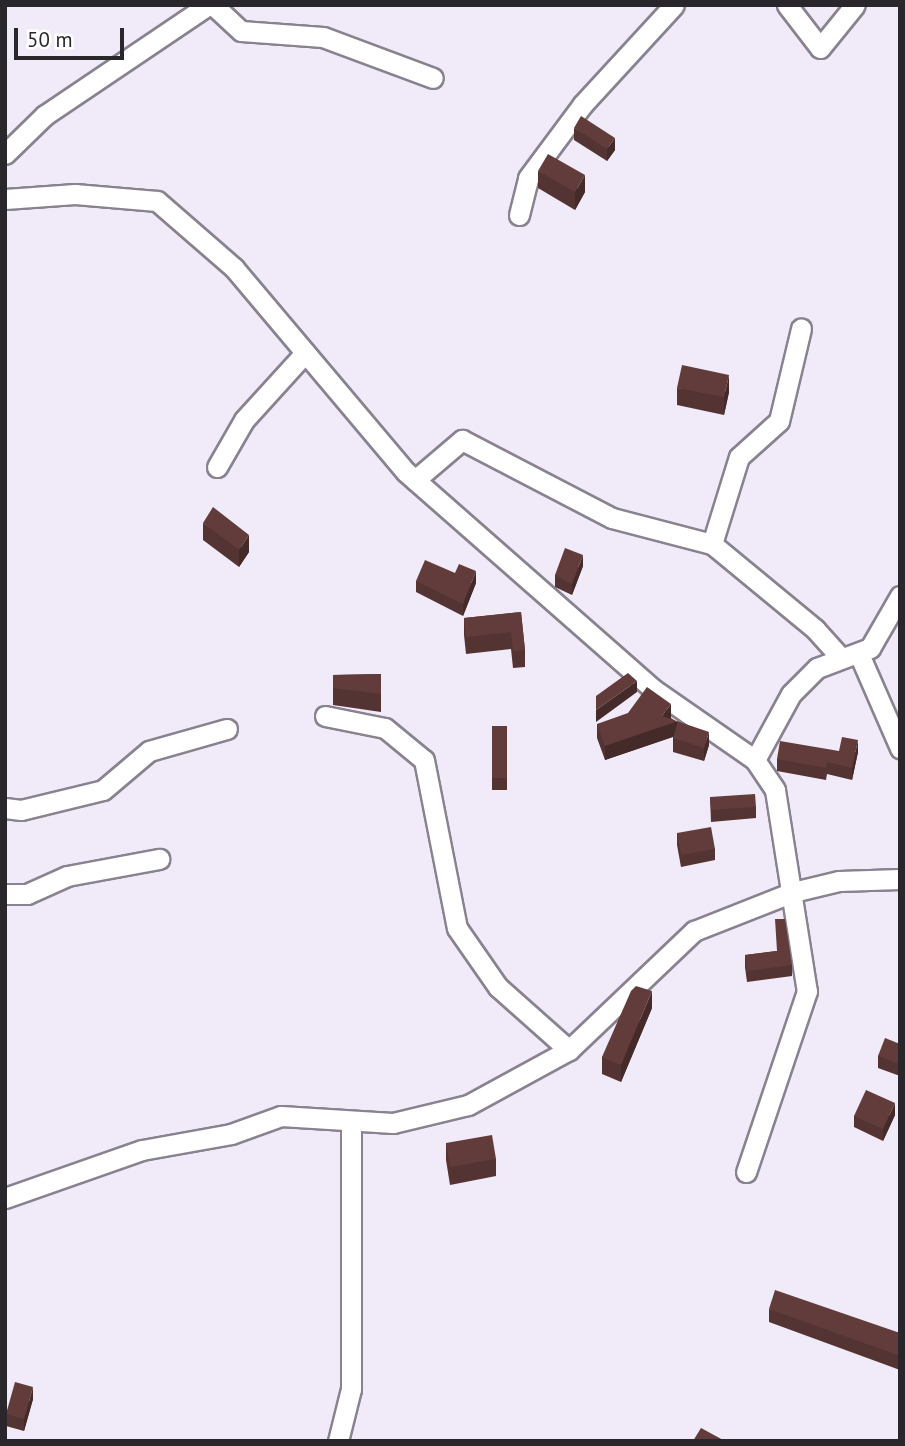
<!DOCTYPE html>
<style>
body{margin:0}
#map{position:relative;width:905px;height:1446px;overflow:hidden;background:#f1eaf8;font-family:"PT Sans",sans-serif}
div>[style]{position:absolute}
.roads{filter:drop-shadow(2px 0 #89828f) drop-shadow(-2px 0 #89828f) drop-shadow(0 2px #89828f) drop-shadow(0 -2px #89828f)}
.minor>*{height:19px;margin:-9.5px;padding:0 9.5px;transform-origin:9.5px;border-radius:9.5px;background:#fff}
.wall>*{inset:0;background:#533433}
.shaded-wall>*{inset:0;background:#442a29}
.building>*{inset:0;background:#613c3b}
span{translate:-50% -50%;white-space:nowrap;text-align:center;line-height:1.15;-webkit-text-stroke:7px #fff;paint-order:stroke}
.frame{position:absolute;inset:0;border:7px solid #2a272c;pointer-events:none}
.scale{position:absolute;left:14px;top:28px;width:110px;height:32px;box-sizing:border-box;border:4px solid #2a272c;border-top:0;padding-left:9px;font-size:21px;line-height:24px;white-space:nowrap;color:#2a272c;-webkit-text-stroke:5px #fff;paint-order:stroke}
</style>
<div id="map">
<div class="roads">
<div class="minor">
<i style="left:213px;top:5px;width:38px;rotate:43deg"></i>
<i style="left:241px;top:31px;width:82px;rotate:4.2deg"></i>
<i style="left:323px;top:37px;width:117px;rotate:20.4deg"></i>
<i style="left:787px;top:5px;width:54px;rotate:52.5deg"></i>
<i style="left:820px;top:48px;width:55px;rotate:-50.9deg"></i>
<i style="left:5px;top:154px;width:56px;rotate:-44.3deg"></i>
<i style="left:45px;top:115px;width:197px;rotate:-34deg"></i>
<i style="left:5px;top:199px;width:70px;rotate:-4.1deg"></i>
<i style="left:75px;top:194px;width:82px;rotate:4.9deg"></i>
<i style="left:157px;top:201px;width:102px;rotate:41deg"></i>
<i style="left:234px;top:268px;width:267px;rotate:49.9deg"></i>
<i style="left:406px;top:472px;width:329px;rotate:41.3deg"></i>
<i style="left:653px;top:689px;width:124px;rotate:34.8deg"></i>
<i style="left:755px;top:760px;width:36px;rotate:56deg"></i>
<i style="left:775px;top:790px;width:204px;rotate:81deg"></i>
<i style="left:807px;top:991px;width:191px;rotate:108.6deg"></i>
<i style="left:519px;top:215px;width:38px;rotate:-76deg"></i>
<i style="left:528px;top:178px;width:92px;rotate:-53.4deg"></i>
<i style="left:583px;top:104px;width:134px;rotate:-47.4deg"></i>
<i style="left:217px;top:467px;width:54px;rotate:-60.1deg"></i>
<i style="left:244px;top:420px;width:91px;rotate:-47.7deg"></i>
<i style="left:415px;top:480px;width:62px;rotate:-40.4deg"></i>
<i style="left:462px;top:440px;width:169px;rotate:27.5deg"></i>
<i style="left:612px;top:518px;width:103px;rotate:14.6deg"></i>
<i style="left:712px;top:544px;width:134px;rotate:39.5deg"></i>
<i style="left:815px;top:629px;width:39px;rotate:48deg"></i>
<i style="left:712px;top:544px;width:91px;rotate:-72.8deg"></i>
<i style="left:739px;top:457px;width:54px;rotate:-42deg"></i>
<i style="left:779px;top:421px;width:95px;rotate:-76.6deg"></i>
<i style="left:859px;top:654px;width:103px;rotate:66.4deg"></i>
<i style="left:325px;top:716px;width:61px;rotate:11.3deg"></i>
<i style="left:385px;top:728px;width:50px;rotate:39.4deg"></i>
<i style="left:424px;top:760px;width:171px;rotate:78.9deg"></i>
<i style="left:457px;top:928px;width:72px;rotate:55.2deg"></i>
<i style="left:498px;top:987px;width:95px;rotate:41.6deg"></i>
<i style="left:755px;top:760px;width:75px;rotate:-61.4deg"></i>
<i style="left:791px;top:694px;width:37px;rotate:-45deg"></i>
<i style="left:817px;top:668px;width:57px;rotate:-20.7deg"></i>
<i style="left:870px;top:648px;width:60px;rotate:-60deg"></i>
<i style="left:5px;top:808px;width:16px;rotate:7deg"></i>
<i style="left:21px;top:810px;width:84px;rotate:-13.7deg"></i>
<i style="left:103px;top:790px;width:60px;rotate:-40.3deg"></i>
<i style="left:149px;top:751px;width:81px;rotate:-15.8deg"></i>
<i style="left:5px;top:894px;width:22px"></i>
<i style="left:27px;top:894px;width:44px;rotate:-24.2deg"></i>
<i style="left:67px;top:876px;width:94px;rotate:-10.5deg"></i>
<i style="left:5px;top:1198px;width:145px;rotate:-19.3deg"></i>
<i style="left:142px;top:1150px;width:90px;rotate:-10.2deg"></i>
<i style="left:231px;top:1134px;width:53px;rotate:-19.8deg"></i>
<i style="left:281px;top:1116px;width:112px;rotate:3.6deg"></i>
<i style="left:393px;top:1123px;width:77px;rotate:-13.5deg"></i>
<i style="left:468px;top:1105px;width:115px;rotate:-28.6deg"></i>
<i style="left:569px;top:1050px;width:173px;rotate:-43.6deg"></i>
<i style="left:694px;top:931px;width:106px;rotate:-21.5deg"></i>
<i style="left:793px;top:892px;width:47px;rotate:-13.4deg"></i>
<i style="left:839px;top:881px;width:61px;rotate:-1.9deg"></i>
<i style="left:338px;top:1441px;width:54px;rotate:-76deg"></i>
<i style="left:351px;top:1389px;width:268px;rotate:-90deg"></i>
</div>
</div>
<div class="wall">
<i style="clip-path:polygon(574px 128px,615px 150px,607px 161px,574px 140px)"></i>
<i style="clip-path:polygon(538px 171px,585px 192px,575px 210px,538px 188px)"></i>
<i style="clip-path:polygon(677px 388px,729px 392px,724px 415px,677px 405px)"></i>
<i style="clip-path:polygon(203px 523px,249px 552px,239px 567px,203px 540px)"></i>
<i style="clip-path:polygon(583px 566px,572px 595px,555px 587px,555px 575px)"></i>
<i style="clip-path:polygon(416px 581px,476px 583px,463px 616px,416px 592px)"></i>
<i style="clip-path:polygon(521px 612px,525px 650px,525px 667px,513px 668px,511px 649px,466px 654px,464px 635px,464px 618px)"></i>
<i style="clip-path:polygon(381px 674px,381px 712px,333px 705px,333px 675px)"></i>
<i style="clip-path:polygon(671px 718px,709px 745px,704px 761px,673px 752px,673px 737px,605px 760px,597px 738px,597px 724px)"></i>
<i style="clip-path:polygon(492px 726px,507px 726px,507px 790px,492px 790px)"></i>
<i style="clip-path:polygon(858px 752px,852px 780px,827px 774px,826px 780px,777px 771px,777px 759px)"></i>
<i style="clip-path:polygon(710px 797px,756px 807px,756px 818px,711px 822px)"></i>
<i style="clip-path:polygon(677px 833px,715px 849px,715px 860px,681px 867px,677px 845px)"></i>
<i style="clip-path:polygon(776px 951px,792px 965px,792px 976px,747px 982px,745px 967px,745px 955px)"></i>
<i style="clip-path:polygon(652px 1008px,621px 1082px,602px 1074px,602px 1057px)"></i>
<i style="clip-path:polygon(900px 1044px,900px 1076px,878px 1068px,878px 1056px)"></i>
<i style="clip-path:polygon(895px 1115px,883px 1141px,854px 1127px,854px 1116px)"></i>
<i style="clip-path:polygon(446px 1143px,496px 1159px,496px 1176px,450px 1185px,446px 1160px)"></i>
<i style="clip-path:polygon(900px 1169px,900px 1192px,898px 1191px,898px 1174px)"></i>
<i style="clip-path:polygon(769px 1309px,900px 1333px,900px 1370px,769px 1322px)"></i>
<i style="clip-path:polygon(33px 1399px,24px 1431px,6px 1426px,6px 1414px)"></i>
</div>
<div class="shaded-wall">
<i style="clip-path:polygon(615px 138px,615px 150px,607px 161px,607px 149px)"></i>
<i style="clip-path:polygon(585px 175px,585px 192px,575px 210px,575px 192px)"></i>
<i style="clip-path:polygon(729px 375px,729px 392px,724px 415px,724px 397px)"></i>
<i style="clip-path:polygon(249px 535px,249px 552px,239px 567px,239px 550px)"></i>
<i style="clip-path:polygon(583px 555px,583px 566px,572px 595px,572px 584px)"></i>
<i style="clip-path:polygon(476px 571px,476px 583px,463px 616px,463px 604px)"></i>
<i style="clip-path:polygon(637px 681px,637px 692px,596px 722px,596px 710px)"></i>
<i style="clip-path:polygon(671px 704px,671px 718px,666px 726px,678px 721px,678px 735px,605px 760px,605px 746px,662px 716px)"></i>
<i style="clip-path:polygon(709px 732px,709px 745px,704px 761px,704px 748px)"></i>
<i style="clip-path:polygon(858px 740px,858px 752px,852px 780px,852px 768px)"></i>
<i style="clip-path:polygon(652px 991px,652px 1008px,621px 1082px,621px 1065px)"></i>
<i style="clip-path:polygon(895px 1103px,895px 1115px,883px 1141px,883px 1129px)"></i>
<i style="clip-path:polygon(33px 1387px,33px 1399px,24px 1431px,24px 1419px)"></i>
</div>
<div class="building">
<i style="clip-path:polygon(581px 116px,615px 138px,607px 149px,574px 128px)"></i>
<i style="clip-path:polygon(548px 154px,585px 175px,575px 192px,538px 171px)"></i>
<i style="clip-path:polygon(682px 365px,729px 375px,724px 397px,677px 388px)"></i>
<i style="clip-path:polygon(213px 507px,249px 535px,239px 550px,203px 523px)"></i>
<i style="clip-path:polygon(565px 548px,583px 555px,572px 584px,555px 575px)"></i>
<i style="clip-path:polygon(425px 560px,455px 573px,459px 564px,476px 571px,463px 604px,416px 581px)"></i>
<i style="clip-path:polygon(521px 612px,525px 650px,513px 651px,511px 632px,466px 637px,464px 618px)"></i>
<i style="clip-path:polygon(628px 673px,637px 681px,596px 710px,596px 696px)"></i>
<i style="clip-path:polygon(381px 674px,381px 694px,333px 688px,333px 675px)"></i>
<i style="clip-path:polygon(647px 687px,671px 704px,662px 716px,709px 732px,704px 748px,673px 738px,678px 721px,605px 746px,597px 724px,628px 713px)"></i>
<i style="clip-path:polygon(492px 726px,507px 726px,507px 778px,492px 778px)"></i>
<i style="clip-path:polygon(842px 737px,858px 740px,852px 768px,827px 762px,826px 768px,777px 759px,780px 741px,839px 751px)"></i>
<i style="clip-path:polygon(755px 794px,756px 807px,711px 810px,710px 797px)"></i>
<i style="clip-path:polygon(711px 827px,715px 849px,681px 855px,677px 833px)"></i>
<i style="clip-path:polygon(775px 919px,785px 919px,792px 965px,747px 971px,745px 955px,777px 951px)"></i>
<i style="clip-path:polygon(636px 986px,652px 991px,621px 1065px,602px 1057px,631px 991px)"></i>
<i style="clip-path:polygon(885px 1038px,900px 1044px,900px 1064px,878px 1056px)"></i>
<i style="clip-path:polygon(866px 1090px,895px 1103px,883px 1129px,854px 1116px)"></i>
<i style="clip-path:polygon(492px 1135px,496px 1159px,450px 1167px,446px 1143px)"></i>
<i style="clip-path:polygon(775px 1290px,900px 1333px,900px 1356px,769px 1309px)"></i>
<i style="clip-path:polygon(15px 1382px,33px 1387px,24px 1419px,6px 1414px)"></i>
<i style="clip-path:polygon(701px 1428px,725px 1441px,693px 1441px)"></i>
</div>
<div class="frame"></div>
<div class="scale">50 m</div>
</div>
